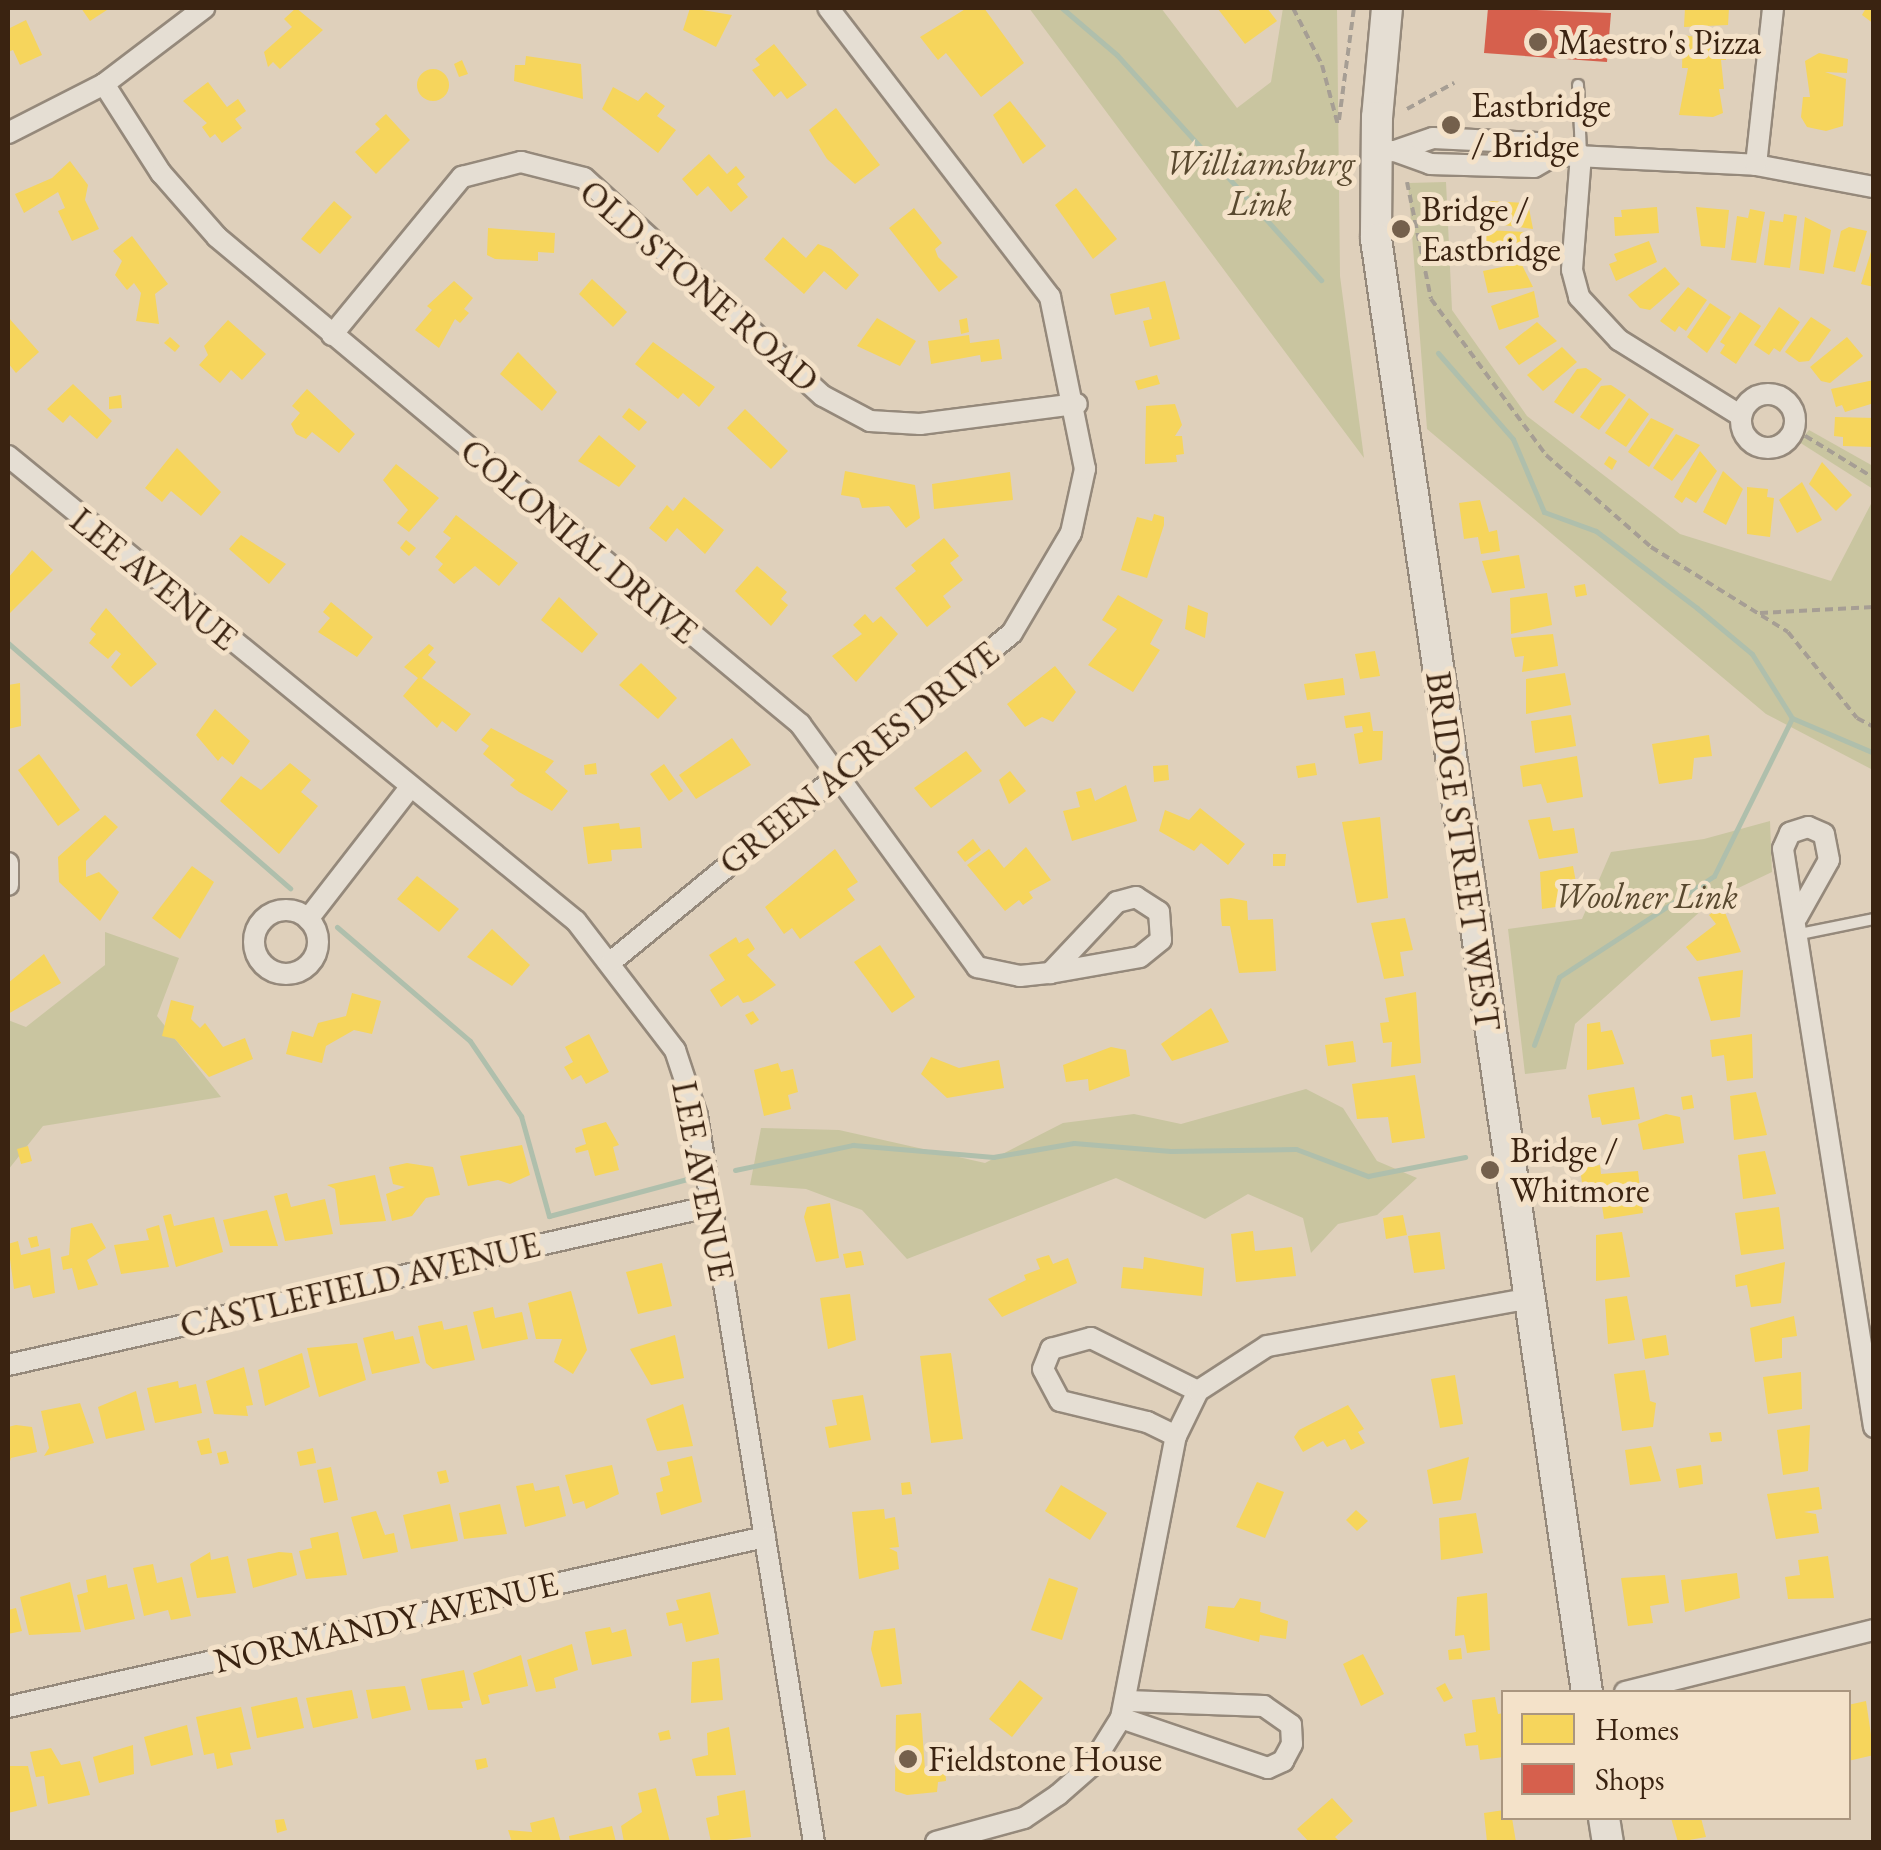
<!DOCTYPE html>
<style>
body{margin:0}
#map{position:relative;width:1881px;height:1850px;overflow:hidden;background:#dfd0bb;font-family:"EB Garamond",serif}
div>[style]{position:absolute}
.green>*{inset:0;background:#c9c5a0}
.homes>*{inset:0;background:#f6d55c}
.round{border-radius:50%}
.shops>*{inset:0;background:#d6604d}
.stream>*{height:5px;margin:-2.5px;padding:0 2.5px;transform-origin:2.5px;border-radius:2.5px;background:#afbfac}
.path>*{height:4px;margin-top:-2px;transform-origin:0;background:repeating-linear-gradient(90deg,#a69e94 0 8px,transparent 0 13px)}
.roads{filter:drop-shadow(2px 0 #95897b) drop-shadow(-2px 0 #95897b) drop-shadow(0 2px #95897b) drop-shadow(0 -2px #95897b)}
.lane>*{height:10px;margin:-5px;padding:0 5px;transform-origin:5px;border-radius:5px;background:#e5ded3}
.street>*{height:20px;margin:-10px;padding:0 10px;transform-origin:10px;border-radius:10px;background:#e5ded3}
.street>.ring{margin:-10px;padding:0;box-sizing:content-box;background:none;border:20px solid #e5ded3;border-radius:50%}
.secondary>*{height:30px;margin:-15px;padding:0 15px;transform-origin:15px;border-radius:15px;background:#e5ded3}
.dots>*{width:28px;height:28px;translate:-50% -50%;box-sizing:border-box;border:5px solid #f4e2c9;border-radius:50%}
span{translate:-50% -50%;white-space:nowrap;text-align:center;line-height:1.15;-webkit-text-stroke:10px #f4e2c9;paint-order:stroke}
.poi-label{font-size:35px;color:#3a2311}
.left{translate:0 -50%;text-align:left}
.park-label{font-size:35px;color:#59492f;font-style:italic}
.street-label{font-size:35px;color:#3a2311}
.frame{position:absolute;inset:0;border:10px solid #3a2311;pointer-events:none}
.legend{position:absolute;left:1501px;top:1690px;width:350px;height:130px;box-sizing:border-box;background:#f4e2c9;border:2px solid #aa967f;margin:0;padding:12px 18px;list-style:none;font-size:30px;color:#3a2311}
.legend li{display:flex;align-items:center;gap:20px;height:50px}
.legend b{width:50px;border:2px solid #aa967f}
</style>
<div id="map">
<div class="green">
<i style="clip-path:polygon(1029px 8px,1161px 8px,1237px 108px,1271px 82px,1283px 8px,1337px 8px,1340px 276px,1364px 458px)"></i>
<i style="clip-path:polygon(1446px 182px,1452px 310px,1527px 416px,1680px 534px,1831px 581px,1873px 500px,1873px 770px,1766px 714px,1427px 429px,1408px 183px)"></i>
<i style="clip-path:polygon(1809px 430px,1873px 466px,1873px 489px,1799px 442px)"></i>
<i style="clip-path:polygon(1770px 821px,1772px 872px,1713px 900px,1575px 1024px,1566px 1069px,1525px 1074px,1508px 929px,1582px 919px,1611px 852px,1704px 839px)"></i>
<i style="clip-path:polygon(105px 932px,179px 958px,157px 1016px,221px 1097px,43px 1126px,8px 1170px,8px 1020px,26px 1027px,105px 965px)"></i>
<i style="clip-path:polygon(1306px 1089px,1343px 1108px,1377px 1161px,1417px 1178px,1377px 1215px,1338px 1224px,1311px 1253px,1303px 1218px,1248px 1194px,1205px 1219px,1116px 1178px,907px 1259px,862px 1210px,806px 1189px,750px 1185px,761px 1128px,839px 1130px,985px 1163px,1063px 1123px,1134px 1114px,1181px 1124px)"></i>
</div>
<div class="homes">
<i style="clip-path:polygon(81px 8px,110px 8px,90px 21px)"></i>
<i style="clip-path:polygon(296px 8px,323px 30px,280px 69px,273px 62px,268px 67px,264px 52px,292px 27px,284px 19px)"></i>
<i style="clip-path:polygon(690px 8px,732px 15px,716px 47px,683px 30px)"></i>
<i style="clip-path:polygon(967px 8px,984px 8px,1024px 63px,981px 97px,946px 53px,938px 60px,920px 37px)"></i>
<i style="clip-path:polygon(1267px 8px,1277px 21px,1245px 44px,1218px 9px)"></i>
<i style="clip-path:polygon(1685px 8px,1729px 8px,1728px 25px,1684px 27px)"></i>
<i style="clip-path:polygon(1866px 8px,1874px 8px,1874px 24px,1862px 15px)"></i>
<i style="clip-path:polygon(26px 20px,42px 55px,20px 65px,13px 50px,8px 52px,8px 29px)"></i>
<i style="clip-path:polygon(1683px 35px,1727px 42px,1726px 60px,1721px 60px,1724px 89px,1719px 89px,1723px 113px,1713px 117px,1679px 115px,1688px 68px,1682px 68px)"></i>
<i style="clip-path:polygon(774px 44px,807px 85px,787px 99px,781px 91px,774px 97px,752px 70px,760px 65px,755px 59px)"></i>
<i style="clip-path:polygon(1819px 53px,1848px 59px,1847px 73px,1825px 72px,1846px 79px,1843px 126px,1826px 131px,1807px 127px,1801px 117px,1803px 97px,1810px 97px,1805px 61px)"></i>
<i style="clip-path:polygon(526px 56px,581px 64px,583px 99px,514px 81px,515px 65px,525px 65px)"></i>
<i style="clip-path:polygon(462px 60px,468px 74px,459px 77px,454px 64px)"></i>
<i class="round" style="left:417px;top:69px;width:32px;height:32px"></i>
<i style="clip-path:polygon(208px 82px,227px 107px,238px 99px,246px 111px,235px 119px,242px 128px,222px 143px,215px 134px,210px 138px,202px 127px,207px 123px,183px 101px)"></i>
<i style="clip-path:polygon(613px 87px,638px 101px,646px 92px,665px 106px,657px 116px,676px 130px,658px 153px,602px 109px)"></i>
<i style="clip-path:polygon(1010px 101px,1046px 146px,1023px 164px,993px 115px)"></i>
<i style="clip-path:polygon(836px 108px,880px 165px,855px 184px,827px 159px,809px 130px)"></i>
<i style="clip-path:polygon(386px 114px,410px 140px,376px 174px,355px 152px,380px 129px,375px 124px)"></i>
<i style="clip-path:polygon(709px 154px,727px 174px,736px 166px,745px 177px,737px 184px,748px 197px,731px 212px,708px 186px,697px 196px,682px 179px)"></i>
<i style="clip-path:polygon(70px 161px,88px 185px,85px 200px,99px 229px,72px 241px,58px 211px,65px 208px,58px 192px,24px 213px,15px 194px,52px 178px)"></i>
<i style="clip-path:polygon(1076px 188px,1117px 239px,1093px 259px,1055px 205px)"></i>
<i style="clip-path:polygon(334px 201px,352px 217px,320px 254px,301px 239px)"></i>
<i style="clip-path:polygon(1489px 201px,1528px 203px,1533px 229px,1487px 223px)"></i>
<i style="clip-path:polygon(1657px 207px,1659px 233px,1615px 236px,1614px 217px,1622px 217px,1621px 210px)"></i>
<i style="clip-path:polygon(1696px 207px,1729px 210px,1725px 248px,1701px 246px)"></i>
<i style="clip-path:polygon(914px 208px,942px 243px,935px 249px,938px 257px,958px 277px,939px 292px,889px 228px)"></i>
<i style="clip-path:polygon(1750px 209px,1765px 212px,1756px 263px,1731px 260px,1737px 216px,1748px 218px)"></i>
<i style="clip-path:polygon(1784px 214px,1797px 216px,1790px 268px,1764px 265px,1770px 220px,1783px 222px)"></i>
<i style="clip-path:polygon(1805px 217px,1831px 230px,1824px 274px,1799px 270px)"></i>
<i style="clip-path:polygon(1849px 227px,1867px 231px,1855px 272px,1833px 267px,1841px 231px)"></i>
<i style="clip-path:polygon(488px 228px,555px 233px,554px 253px,538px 252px,538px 261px,495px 259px,487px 255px)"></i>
<i style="clip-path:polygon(1485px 230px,1526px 232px,1533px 238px,1532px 258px,1484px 255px)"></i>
<i style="clip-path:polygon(132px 236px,168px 284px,155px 294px,159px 324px,136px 321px,141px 293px,134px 283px,127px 290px,115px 275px,122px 261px,113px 251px)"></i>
<i style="clip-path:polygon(783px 237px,806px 258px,818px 244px,831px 249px,859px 275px,846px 290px,824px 271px,804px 294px,764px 259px)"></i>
<i style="clip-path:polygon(1649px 241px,1657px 262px,1616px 281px,1609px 264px,1617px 261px,1614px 254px)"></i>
<i style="clip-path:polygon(1874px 242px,1874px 287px,1861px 284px)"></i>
<i style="clip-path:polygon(1521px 263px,1533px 287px,1488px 293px,1483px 271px)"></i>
<i style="clip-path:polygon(1665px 267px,1680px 284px,1650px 310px,1640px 308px,1628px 295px)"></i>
<i style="clip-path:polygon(592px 279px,627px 312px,613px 327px,579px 294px)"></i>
<i style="clip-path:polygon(454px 281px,473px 298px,464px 309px,469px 313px,460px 323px,455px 319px,439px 348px,415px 330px,432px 310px,427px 306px)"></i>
<i style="clip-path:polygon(1165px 281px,1180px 339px,1150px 347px,1143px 321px,1152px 319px,1149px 307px,1115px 315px,1110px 294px)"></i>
<i style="clip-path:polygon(1688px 287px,1707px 300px,1686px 331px,1679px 326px,1675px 332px,1660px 321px)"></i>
<i style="clip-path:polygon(1534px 291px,1539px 317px,1499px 330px,1491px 306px)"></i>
<i style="clip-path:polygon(1710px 303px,1731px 317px,1707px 353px,1687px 337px)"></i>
<i style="clip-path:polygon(1779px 307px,1800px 322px,1780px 352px,1774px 348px,1769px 355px,1754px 345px)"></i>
<i style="clip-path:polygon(1740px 312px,1761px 326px,1736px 364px,1720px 353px,1725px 345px,1720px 342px)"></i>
<i style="clip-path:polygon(8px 317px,39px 352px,16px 373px,8px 363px)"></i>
<i style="clip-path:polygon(1811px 317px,1831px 330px,1809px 361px,1799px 362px,1785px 352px)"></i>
<i style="clip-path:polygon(877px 318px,916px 341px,900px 366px,857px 346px)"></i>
<i style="clip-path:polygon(967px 318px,969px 332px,961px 334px,959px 320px)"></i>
<i style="clip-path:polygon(228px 320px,266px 354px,242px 380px,231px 370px,220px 383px,199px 365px,208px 355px,204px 346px)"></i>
<i style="clip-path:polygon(1537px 322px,1557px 341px,1519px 365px,1505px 347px)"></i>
<i style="clip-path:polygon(969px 335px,970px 343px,999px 339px,1002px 359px,981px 362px,980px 355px,931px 364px,928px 341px)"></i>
<i style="clip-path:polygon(170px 337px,180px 346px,175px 352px,164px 343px)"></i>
<i style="clip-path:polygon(1847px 337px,1863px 356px,1830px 383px,1821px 381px,1810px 367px)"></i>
<i style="clip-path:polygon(653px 342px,715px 387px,699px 407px,683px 393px,678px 399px,635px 364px)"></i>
<i style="clip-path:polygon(1562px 347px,1577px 362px,1543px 391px,1527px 375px)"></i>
<i style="clip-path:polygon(518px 352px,557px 392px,542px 411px,500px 374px)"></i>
<i style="clip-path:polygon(1586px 368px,1602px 379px,1573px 414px,1554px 402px,1577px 369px)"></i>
<i style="clip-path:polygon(1157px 375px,1160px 384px,1138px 390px,1135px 381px)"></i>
<i style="clip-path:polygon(1874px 380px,1874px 403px,1845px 412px,1842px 405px,1836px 407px,1831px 389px)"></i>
<i style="clip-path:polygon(73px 384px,112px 421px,97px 439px,70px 415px,63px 423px,47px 409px)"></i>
<i style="clip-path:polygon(1611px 385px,1626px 395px,1599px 430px,1580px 417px,1601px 386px)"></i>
<i style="clip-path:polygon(307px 389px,355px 434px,339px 453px,312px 432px,306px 439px,296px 434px,291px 424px,300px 413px,292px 406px)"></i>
<i style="clip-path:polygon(121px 395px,122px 408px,109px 409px,109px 397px)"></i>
<i style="clip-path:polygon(1629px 398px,1649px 414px,1626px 447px,1605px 433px)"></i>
<i style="clip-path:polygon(1175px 404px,1182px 425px,1175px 436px,1182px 436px,1184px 454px,1176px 455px,1177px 462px,1145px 464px,1146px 406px)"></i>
<i style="clip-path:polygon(629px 408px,647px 422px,639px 431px,622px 417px)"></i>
<i style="clip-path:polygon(745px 409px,788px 451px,771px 469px,727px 428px)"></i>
<i style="clip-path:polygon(1835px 417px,1874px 418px,1874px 447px,1843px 446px,1843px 437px,1834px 436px)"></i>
<i style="clip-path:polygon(1651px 418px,1674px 429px,1649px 467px,1628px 452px)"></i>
<i style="clip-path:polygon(1676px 434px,1700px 445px,1672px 481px,1653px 468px)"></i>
<i style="clip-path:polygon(599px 435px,636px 466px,619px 487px,578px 461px)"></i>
<i style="clip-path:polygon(177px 448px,221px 492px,201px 516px,171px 491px,162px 502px,145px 488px)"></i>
<i style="clip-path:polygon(1700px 451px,1717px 471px,1696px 503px,1686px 497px,1682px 503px,1674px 497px)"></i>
<i style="clip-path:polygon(1609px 456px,1617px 461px,1612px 470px,1604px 464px)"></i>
<i style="clip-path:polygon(1822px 462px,1852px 495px,1836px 511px,1809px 484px)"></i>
<i style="clip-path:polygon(396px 464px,439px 498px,409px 532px,397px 523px,408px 510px,383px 480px)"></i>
<i style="clip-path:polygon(845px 471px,915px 485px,920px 518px,906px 528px,889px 506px,862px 508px,859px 498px,841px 495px)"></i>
<i style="clip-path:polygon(1723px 471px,1743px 489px,1726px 525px,1703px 512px)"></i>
<i style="clip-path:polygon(1010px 472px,1013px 500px,934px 509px,932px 484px)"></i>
<i style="clip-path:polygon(1802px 482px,1822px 520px,1797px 533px,1779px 500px)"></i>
<i style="clip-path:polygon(1747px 487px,1768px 489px,1767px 497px,1774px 498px,1770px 537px,1747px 534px)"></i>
<i style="clip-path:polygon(684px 497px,724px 530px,705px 554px,677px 528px,666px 542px,649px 528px,667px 505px,673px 511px)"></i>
<i style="clip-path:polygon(1480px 500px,1489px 532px,1497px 530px,1500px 551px,1481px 554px,1478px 537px,1464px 539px,1459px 503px)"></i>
<i style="clip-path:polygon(1154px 514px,1164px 517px,1164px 525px,1147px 578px,1121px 570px,1137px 517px,1152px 521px)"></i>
<i style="clip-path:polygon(456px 515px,518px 563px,499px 586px,475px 566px,454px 584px,438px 570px,443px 564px,435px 557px,451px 538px,443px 532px)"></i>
<i style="clip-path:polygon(241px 535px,286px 564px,269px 584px,229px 549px)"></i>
<i style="clip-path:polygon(944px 538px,959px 556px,950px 563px,963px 580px,943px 596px,951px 607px,927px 627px,895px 588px,916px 571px,911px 565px)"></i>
<i style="clip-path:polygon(406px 540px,416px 548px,409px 556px,400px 548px)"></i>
<i style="clip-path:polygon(32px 550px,53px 570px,8px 615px,8px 578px)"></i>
<i style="clip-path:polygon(1519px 555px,1525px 588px,1492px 593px,1482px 561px)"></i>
<i style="clip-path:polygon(757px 566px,787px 592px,781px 599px,788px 605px,771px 626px,735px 591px)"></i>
<i style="clip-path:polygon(1585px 584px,1587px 595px,1576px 597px,1574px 586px)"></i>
<i style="clip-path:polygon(1547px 593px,1552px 625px,1511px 634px,1510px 598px)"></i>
<i style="clip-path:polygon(1118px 595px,1163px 620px,1150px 644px,1160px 650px,1133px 692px,1088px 665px,1117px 629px,1102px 620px)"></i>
<i style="clip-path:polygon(559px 597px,598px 634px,582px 653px,541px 620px)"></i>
<i style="clip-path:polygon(331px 602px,373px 637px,357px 657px,318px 632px,330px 618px,323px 612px)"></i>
<i style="clip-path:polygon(1188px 605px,1208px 613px,1205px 638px,1185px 629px)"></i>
<i style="clip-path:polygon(106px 608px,157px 664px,131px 687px,111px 667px,121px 654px,116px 650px,108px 659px,89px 643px,96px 634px,90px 629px)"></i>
<i style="clip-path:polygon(865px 614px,873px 623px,881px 616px,898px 634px,856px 682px,832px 656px,862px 634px,853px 625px)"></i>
<i style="clip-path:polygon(1553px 634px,1558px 666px,1522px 672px,1524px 656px,1515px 657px,1511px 638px)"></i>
<i style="clip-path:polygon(429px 644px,434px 648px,428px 655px,436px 662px,422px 678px,471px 714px,456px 732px,442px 721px,437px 728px,403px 696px,418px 678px,404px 667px)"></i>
<i style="clip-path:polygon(1375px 651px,1380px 676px,1360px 679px,1355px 654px)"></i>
<i style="clip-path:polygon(641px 663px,677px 698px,658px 719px,619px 685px)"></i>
<i style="clip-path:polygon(1055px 666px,1076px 692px,1053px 722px,1042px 717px,1025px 727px,1007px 704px)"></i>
<i style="clip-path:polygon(1565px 673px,1571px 705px,1526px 714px,1526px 679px)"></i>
<i style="clip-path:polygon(1343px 678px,1345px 695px,1307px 700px,1304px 684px)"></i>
<i style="clip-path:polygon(20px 683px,21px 726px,8px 729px,8px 685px)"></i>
<i style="clip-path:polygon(215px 709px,250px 741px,233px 765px,222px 756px,218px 761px,196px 735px)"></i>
<i style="clip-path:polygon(1370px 712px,1373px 731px,1383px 731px,1382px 760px,1359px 764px,1354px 734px,1363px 732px,1362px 726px,1346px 728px,1344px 716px)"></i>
<i style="clip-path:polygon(1571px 715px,1576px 746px,1535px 753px,1531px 721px)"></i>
<i style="clip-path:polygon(491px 728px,554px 761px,545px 772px,568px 791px,552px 811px,519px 792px,510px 785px,515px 780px,483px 754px,489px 746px,481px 740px)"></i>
<i style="clip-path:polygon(1709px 735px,1712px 756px,1694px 758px,1692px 779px,1659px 784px,1652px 744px)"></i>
<i style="clip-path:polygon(732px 738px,751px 765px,696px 799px,679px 775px)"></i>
<i style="clip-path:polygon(966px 751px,982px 771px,931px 808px,914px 788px)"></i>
<i style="clip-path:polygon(39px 754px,80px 810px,58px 826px,18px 770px)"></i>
<i style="clip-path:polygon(1577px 756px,1583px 797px,1547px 803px,1541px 784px,1523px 787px,1520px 766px)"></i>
<i style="clip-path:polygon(290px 763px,311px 780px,301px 792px,318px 806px,279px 854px,220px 801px,241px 776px,261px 790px)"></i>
<i style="clip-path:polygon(596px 763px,597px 774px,585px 775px,584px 765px)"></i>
<i style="clip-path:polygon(1315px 763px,1317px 775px,1298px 778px,1296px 766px)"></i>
<i style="clip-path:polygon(664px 764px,683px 791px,669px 801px,650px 774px)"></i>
<i style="clip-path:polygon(1168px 765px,1169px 780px,1154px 782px,1153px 766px)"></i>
<i style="clip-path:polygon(1010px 771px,1026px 791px,1009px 804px,999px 780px)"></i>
<i style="clip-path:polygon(1126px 785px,1137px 821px,1072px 841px,1063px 811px,1080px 807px,1076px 792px,1091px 788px,1095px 801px)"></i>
<i style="clip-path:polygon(1200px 808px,1245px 844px,1228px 865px,1201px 843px,1194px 851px,1159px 831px,1165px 810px,1189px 820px)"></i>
<i style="clip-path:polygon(105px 815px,118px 827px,86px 861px,86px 877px,99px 872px,119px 892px,100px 921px,59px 882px,58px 857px)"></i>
<i style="clip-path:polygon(1380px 817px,1388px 898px,1357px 903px,1342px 822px)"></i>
<i style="clip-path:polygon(1550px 817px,1553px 831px,1574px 828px,1578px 853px,1539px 859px,1528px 820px)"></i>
<i style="clip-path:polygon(619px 823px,620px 829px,640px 827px,642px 848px,611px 850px,612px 861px,588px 864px,583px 827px)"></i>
<i style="clip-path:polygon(973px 839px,981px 850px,965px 862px,957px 852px)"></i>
<i style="clip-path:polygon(1026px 847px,1051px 880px,1029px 892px,1033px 898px,1023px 905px,1019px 900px,1005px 911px,967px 865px,989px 849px,1004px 868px)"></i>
<i style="clip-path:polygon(835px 849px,858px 882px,847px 889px,855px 900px,800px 939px,792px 928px,784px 934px,765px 907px)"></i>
<i style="clip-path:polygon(1273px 854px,1286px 854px,1285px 866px,1273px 866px)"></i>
<i style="clip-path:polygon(192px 866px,214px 882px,180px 939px,152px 918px)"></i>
<i style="clip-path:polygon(1573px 866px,1578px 893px,1560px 896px,1562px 906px,1542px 909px,1540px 872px)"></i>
<i style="clip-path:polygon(417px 876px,459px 909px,439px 932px,397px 899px)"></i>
<i style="clip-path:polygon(1231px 898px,1247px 901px,1248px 920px,1273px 919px,1276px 971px,1239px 973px,1230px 926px,1222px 926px,1221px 918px,1220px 899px)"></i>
<i style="clip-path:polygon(1722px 905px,1741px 952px,1697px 961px,1686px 947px,1716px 924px,1709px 915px)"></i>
<i style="clip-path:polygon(1405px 918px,1413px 950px,1400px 952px,1404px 976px,1384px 979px,1371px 923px)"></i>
<i style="clip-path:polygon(492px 929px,530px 965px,512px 986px,467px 957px)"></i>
<i style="clip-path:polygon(736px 937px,739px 943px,748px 938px,755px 949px,747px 955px,776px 985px,752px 1001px,743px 1003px,738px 995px,721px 1007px,710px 990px,725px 980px,709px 955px)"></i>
<i style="clip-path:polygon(880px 945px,915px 997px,892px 1013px,854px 962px)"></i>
<i style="clip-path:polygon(44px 954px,61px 983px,8px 1014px,8px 983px)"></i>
<i style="clip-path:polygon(1743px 970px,1740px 1017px,1711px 1021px,1698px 977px)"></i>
<i style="clip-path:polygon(1416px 992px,1421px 1063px,1391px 1067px,1392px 1042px,1383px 1043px,1380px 1023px,1389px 1022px,1385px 998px)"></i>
<i style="clip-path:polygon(352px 993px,381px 1001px,372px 1034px,354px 1030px,326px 1046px,322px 1063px,286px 1054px,292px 1031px,313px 1037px,318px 1023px,346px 1016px)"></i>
<i style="clip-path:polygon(171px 1000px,194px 1006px,191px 1019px,200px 1028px,205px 1023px,223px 1047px,245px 1038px,253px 1059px,209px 1077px,175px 1039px,162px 1036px)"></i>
<i style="clip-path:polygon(1211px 1008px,1229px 1042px,1172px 1061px,1161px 1044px)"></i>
<i style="clip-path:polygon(753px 1011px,759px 1020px,751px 1025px,745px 1015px)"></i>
<i style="clip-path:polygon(1600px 1022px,1601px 1032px,1612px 1030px,1624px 1064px,1587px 1070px,1587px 1024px)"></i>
<i style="clip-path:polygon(589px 1034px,609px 1072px,586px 1084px,581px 1075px,572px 1080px,564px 1067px,573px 1062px,565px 1047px)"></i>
<i style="clip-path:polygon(1752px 1034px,1753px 1078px,1727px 1081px,1724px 1055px,1712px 1057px,1710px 1040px)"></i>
<i style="clip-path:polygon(1353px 1041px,1356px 1062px,1328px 1066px,1325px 1045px)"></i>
<i style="clip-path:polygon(1111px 1047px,1126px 1050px,1130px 1076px,1089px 1091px,1088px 1079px,1066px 1082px,1063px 1065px)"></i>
<i style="clip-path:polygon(931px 1057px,959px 1068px,999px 1060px,1004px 1088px,947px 1098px,921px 1074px)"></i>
<i style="clip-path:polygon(778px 1063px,781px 1072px,793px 1069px,798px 1092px,788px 1095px,791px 1109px,764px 1116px,754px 1070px)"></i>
<i style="clip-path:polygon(1415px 1075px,1425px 1138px,1392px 1143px,1388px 1117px,1357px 1119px,1352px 1084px)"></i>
<i style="clip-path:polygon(1634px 1087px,1640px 1119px,1602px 1125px,1600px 1117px,1592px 1118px,1588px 1095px)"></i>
<i style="clip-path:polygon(1756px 1092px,1767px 1135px,1734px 1140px,1730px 1096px)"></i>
<i style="clip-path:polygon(1692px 1095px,1694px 1108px,1683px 1110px,1681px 1097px)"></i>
<i style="clip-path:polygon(1666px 1114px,1680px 1117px,1684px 1143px,1643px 1150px,1638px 1124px)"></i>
<i style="clip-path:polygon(606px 1122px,619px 1145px,613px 1147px,619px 1170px,595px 1176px,588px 1150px,576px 1153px,575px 1148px,586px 1144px,582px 1129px)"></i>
<i style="clip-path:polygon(522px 1145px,530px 1175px,510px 1184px,498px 1180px,468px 1186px,460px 1156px)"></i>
<i style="clip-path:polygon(28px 1146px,32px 1161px,21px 1164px,17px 1149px)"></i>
<i style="clip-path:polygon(1765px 1151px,1776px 1194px,1743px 1199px,1738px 1155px)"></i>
<i style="clip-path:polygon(407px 1163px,433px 1167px,440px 1195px,426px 1198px,412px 1216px,392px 1221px,386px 1194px,405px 1187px,393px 1184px,389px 1167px)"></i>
<i style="clip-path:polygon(1600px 1165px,1601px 1174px,1638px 1171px,1643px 1213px,1604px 1219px,1601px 1199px,1611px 1197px,1609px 1185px,1583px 1190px,1580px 1168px)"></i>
<i style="clip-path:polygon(375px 1175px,386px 1221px,340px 1225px,335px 1189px,327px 1185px)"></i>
<i style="clip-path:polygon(287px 1193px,291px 1207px,325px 1199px,333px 1234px,285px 1241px,274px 1196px)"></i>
<i style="clip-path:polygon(830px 1203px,839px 1258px,816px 1262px,804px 1217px,807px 1207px)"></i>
<i style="clip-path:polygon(1779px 1207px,1784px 1249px,1741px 1255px,1735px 1213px)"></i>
<i style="clip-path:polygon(267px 1210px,278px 1246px,230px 1246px,223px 1220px)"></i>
<i style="clip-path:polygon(171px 1214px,174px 1226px,214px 1217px,223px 1252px,176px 1267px,163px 1216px)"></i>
<i style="clip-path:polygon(1403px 1215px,1407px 1235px,1386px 1239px,1383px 1218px)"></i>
<i style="clip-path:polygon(92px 1223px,106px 1248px,87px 1260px,98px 1285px,78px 1290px,72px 1268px,63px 1270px,61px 1257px,69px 1255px,71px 1228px)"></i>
<i style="clip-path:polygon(159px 1225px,169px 1267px,121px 1274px,114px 1245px,149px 1240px,146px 1229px)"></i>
<i style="clip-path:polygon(1253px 1231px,1255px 1251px,1292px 1247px,1296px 1276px,1236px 1282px,1231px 1234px)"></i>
<i style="clip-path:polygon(1440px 1232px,1445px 1269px,1414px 1273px,1408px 1236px)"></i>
<i style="clip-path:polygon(1622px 1232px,1630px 1277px,1596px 1281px,1596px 1235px)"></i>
<i style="clip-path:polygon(37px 1236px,39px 1246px,31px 1248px,28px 1238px)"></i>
<i style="clip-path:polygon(18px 1241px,21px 1255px,50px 1248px,55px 1293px,33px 1298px,30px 1285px,14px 1289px,8px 1244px)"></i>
<i style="clip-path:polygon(861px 1251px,864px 1265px,846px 1268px,843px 1254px)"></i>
<i style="clip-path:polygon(1049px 1255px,1053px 1264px,1068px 1258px,1077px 1283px,1002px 1317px,988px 1299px,1026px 1280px,1024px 1275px,1040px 1269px,1036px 1259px)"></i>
<i style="clip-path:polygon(1144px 1257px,1204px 1268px,1202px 1296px,1121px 1288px,1123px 1267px,1143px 1269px)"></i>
<i style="clip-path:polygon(1785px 1262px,1781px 1303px,1751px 1307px,1747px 1285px,1736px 1287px,1735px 1275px)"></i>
<i style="clip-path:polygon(662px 1263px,672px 1306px,638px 1314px,626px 1272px)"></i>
<i style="clip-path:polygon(571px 1291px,587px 1350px,573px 1374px,554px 1362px,562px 1339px,536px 1339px,528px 1303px)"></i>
<i style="clip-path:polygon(850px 1294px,856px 1340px,828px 1349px,820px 1298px)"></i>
<i style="clip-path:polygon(1627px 1296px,1635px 1340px,1608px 1344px,1605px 1299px)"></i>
<i style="clip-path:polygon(493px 1307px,495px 1318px,522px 1312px,528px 1339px,482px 1349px,473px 1312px)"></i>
<i style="clip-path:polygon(1794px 1316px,1797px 1336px,1782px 1338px,1782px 1358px,1755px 1362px,1750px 1328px)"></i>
<i style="clip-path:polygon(442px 1321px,444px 1330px,467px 1325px,475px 1360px,433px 1369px,426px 1363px,418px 1326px)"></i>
<i style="clip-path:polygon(393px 1331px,395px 1340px,413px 1336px,420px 1363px,372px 1374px,363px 1338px)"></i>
<i style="clip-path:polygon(675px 1335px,684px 1378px,651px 1385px,630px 1349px)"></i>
<i style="clip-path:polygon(1666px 1335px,1669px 1355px,1645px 1359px,1642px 1339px)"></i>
<i style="clip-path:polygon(357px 1343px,366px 1380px,319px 1397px,307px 1348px)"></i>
<i style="clip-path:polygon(302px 1353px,310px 1387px,265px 1406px,258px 1370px)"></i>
<i style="clip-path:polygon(951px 1353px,963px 1439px,931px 1443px,920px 1356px)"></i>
<i style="clip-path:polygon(244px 1367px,253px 1405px,246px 1406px,248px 1416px,214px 1414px,206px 1381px)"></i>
<i style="clip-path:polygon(1645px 1370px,1650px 1401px,1656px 1403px,1653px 1427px,1622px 1431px,1614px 1374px)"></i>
<i style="clip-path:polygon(1801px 1372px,1802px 1409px,1768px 1414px,1763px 1377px)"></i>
<i style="clip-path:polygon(1455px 1375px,1463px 1424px,1440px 1428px,1431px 1379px)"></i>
<i style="clip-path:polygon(178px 1381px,179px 1388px,196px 1384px,202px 1413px,155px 1423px,147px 1388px)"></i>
<i style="clip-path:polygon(136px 1391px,145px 1430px,106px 1439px,98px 1407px)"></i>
<i style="clip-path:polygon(863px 1395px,871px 1440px,829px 1448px,825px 1427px,837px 1425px,832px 1400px)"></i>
<i style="clip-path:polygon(80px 1403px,94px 1443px,44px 1456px,49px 1448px,41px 1411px)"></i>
<i style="clip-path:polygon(683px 1404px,693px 1446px,657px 1451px,646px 1419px)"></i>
<i style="clip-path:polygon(1348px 1405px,1364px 1429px,1358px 1432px,1365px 1443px,1351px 1450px,1345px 1439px,1327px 1447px,1323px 1441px,1303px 1452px,1294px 1437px,1299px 1430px)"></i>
<i style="clip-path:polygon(16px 1425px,32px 1427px,37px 1452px,11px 1458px,8px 1467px,8px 1427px)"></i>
<i style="clip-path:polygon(1810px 1425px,1808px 1471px,1783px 1475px,1777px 1430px)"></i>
<i style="clip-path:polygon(1721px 1432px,1722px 1441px,1711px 1442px,1709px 1433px)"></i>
<i style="clip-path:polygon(209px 1438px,212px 1453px,201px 1455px,197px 1441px)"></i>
<i style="clip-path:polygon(1651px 1446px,1661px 1481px,1630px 1485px,1625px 1450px)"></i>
<i style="clip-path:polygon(313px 1448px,316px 1463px,300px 1466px,297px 1452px)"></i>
<i style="clip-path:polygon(226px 1451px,229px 1463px,220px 1465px,217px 1453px)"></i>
<i style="clip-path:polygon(692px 1456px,702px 1502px,661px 1515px,656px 1493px,663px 1491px,660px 1478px,670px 1475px,667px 1462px)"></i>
<i style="clip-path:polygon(1469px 1457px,1461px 1500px,1433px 1504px,1427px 1470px)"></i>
<i style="clip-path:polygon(612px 1465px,619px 1494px,586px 1509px,584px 1501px,573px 1504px,565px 1475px)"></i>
<i style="clip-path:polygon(1701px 1465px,1703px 1484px,1679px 1488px,1676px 1469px)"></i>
<i style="clip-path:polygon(331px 1467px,338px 1500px,324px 1503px,317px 1470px)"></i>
<i style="clip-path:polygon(446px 1470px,449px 1482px,440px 1484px,437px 1472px)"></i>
<i style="clip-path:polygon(910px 1482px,912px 1494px,902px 1495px,901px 1483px)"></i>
<i style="clip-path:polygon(1257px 1482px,1284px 1492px,1265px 1538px,1236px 1527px)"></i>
<i style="clip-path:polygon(533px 1483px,535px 1491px,559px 1486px,566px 1516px,525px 1527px,516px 1486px)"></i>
<i style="clip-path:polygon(1061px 1485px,1107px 1513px,1090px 1540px,1045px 1511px)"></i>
<i style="clip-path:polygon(1819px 1487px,1822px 1509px,1804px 1512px,1816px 1514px,1819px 1533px,1776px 1539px,1767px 1494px)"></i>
<i style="clip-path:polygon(450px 1504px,458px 1541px,411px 1549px,403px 1515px)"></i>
<i style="clip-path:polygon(500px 1504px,507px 1534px,464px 1539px,459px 1513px)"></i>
<i style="clip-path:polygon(884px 1509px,885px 1519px,895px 1517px,899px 1547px,889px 1548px,897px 1552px,899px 1569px,859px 1579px,852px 1512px)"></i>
<i style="clip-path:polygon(1356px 1510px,1368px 1521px,1357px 1531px,1346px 1520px)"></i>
<i style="clip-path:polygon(376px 1511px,385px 1535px,394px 1533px,398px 1552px,363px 1559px,351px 1517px)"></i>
<i style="clip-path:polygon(1476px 1513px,1483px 1553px,1441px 1560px,1439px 1518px)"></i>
<i style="clip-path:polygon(338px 1532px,347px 1575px,306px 1579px,299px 1551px,312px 1548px,310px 1538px)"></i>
<i style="clip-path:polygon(210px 1552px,211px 1560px,228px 1556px,236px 1593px,197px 1598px,190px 1564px)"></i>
<i style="clip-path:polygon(279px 1552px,292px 1553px,297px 1575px,253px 1588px,247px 1559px)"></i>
<i style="clip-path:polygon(1828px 1556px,1834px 1598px,1788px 1599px,1785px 1577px,1800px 1575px,1798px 1560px)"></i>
<i style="clip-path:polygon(153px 1564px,157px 1583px,182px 1577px,191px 1616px,171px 1620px,168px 1610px,144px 1616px,133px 1568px)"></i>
<i style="clip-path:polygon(1737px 1573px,1740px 1598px,1685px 1612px,1681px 1580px)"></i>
<i style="clip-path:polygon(106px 1575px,108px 1588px,127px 1584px,135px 1619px,85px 1630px,77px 1595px,88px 1592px,86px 1580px)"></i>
<i style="clip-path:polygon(1665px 1575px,1669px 1603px,1650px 1606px,1653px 1623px,1628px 1626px,1621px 1578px)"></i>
<i style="clip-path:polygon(1049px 1578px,1078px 1588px,1062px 1640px,1031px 1630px)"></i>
<i style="clip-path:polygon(70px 1582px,81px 1632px,29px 1635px,20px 1597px)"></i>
<i style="clip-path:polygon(710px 1592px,719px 1634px,686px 1642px,682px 1623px,669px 1626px,666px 1613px,679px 1610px,676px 1600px)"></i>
<i style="clip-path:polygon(1487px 1593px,1490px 1650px,1467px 1653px,1464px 1635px,1455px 1636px,1457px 1597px)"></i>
<i style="clip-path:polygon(1240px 1598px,1261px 1602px,1260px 1612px,1288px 1621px,1286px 1639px,1260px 1635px,1259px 1642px,1205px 1628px,1208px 1606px,1234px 1608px)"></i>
<i style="clip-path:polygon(16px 1608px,22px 1631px,8px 1634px,8px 1610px)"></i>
<i style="clip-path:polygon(610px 1627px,612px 1633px,626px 1629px,632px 1656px,592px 1665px,585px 1632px)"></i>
<i style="clip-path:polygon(895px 1628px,902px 1684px,881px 1687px,871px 1649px,874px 1631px)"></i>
<i style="clip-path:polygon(572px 1644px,578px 1670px,554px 1678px,556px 1688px,536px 1692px,527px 1660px)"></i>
<i style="clip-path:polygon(1461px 1648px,1462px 1659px,1449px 1660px,1448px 1650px)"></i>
<i style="clip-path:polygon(1363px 1654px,1384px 1694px,1361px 1706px,1343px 1664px)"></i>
<i style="clip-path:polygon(521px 1655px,528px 1686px,488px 1695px,490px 1703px,482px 1705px,473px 1673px)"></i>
<i style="clip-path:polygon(719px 1658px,723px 1700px,691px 1703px,692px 1662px)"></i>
<i style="clip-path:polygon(464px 1670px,470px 1700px,461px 1702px,463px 1708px,428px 1710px,421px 1679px)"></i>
<i style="clip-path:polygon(1020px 1680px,1043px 1698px,1012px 1737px,989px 1719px)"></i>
<i style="clip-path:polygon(1445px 1683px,1453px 1698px,1444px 1702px,1436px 1688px)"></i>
<i style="clip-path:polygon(405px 1686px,411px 1710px,372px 1719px,366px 1690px)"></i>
<i style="clip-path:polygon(352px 1690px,358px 1718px,313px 1728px,306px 1698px)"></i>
<i style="clip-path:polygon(297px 1697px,304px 1728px,257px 1738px,251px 1707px)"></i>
<i style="clip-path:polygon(1495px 1697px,1498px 1714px,1504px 1713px,1504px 1757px,1480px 1760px,1478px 1745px,1466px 1746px,1464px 1734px,1476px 1732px,1472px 1700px)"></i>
<i style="clip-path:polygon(1866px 1701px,1874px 1755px,1848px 1761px,1848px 1705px)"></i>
<i style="clip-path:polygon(241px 1707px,251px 1749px,230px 1753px,233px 1765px,217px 1769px,214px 1753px,204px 1755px,196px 1717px)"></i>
<i style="clip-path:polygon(921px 1713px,925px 1770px,945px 1768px,946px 1781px,938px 1782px,937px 1792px,907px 1795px,895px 1791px,896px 1715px)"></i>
<i style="clip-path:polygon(187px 1725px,193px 1755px,151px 1766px,144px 1737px)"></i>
<i style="clip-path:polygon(729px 1727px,736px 1775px,696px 1776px,692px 1759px,708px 1755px,707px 1733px)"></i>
<i style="clip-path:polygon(669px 1730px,671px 1739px,660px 1741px,658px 1733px)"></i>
<i style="clip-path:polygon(133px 1745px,134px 1774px,99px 1783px,93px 1757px)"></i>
<i style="clip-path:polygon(51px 1748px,61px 1765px,80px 1761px,90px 1795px,48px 1804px,44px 1776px,36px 1777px,30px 1752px)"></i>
<i style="clip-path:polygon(486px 1758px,488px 1767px,477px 1770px,475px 1760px)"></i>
<i style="clip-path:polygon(8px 1766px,28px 1766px,37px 1806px,8px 1813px)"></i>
<i style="clip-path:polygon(656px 1788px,670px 1842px,624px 1842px,621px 1826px,642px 1812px,638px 1793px)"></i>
<i style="clip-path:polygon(745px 1790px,751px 1837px,711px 1842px,706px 1818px,719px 1815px,717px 1796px)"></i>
<i style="clip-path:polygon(1332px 1798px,1353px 1821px,1335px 1837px,1340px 1842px,1309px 1842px,1297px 1829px)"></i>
<i style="clip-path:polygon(1504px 1810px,1504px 1818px,1512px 1818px,1516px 1842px,1487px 1842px,1484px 1813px)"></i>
<i style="clip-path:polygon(554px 1817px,561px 1842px,512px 1842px,508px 1830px,532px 1832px,530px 1823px)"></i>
<i style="clip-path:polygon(1671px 1818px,1701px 1818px,1706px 1837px,1678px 1842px)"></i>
<i style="clip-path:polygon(284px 1819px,287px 1830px,277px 1833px,275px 1820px)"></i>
<i style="clip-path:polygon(612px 1826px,616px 1842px,570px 1842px,569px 1836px)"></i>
</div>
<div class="shops">
<i style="clip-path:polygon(1488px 8px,1611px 13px,1607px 62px,1484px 53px)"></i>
</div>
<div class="stream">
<i style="left:1062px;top:8px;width:72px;rotate:40.5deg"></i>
<i style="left:1117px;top:55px;width:304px;rotate:47.8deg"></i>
<i style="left:1438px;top:353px;width:114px;rotate:48.9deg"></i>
<i style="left:1513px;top:439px;width:79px;rotate:67deg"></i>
<i style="left:1544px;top:512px;width:55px;rotate:20.1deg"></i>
<i style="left:1596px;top:531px;width:127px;rotate:37.3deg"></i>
<i style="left:1697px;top:608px;width:72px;rotate:39.9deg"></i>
<i style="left:1752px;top:654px;width:75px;rotate:58deg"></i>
<i style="left:1792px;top:718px;width:89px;rotate:23.1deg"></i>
<i style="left:8px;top:643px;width:374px;rotate:41deg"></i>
<i style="left:337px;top:927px;width:175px;rotate:40.6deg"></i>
<i style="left:470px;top:1041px;width:91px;rotate:55.8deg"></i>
<i style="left:521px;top:1116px;width:104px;rotate:74.4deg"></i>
<i style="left:549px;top:1216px;width:143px;rotate:-15deg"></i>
<i style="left:1534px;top:1045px;width:72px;rotate:-69.8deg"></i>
<i style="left:1559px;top:977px;width:185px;rotate:-33.1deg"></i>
<i style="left:1714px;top:876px;width:176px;rotate:-63.7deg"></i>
<i style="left:735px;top:1170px;width:121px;rotate:-12deg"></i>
<i style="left:853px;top:1145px;width:141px;rotate:4.9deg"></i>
<i style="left:993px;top:1157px;width:82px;rotate:-9.8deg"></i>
<i style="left:1074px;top:1143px;width:97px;rotate:4.7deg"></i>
<i style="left:1171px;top:1151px;width:125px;rotate:-0.9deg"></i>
<i style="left:1296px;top:1149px;width:77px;rotate:20.6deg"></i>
<i style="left:1368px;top:1176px;width:99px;rotate:-11.1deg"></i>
</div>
<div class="path">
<i style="left:1293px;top:8px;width:64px;rotate:63deg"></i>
<i style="left:1322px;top:65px;width:62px;rotate:75.1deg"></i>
<i style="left:1407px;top:109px;width:54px;rotate:-29deg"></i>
<i style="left:1339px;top:120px;width:113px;rotate:-82.4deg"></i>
<i style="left:1407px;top:182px;width:119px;rotate:78.4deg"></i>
<i style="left:1431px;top:299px;width:194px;rotate:53.6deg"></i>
<i style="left:1546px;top:455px;width:140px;rotate:41.2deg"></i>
<i style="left:1651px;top:547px;width:161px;rotate:31.8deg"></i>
<i style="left:1788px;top:632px;width:110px;rotate:51.3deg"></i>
<i style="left:1857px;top:718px;width:19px;rotate:28deg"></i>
<i style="left:1794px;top:429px;width:94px;rotate:31.5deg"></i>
<i style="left:1874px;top:528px;width:8px;rotate:90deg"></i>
<i style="left:1760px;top:613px;width:114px;rotate:-3deg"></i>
</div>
<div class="roads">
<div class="lane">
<i style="left:1578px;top:85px;width:70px;rotate:87.5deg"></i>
<i style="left:1800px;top:934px;width:76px;rotate:-11.5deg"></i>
</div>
<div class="street">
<i style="left:104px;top:84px;width:106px;rotate:57.4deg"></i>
<i style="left:161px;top:173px;width:85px;rotate:48.8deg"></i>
<i style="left:217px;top:237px;width:760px;rotate:39.87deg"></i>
<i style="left:800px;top:724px;width:301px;rotate:53.9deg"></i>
<i style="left:977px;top:967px;width:44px;rotate:11.8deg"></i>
<i style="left:1020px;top:976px;width:30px;rotate:-6deg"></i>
<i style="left:1050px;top:973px;width:91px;rotate:-10.1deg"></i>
<i style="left:1140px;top:957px;width:27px;rotate:-39deg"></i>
<i style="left:1161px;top:940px;width:28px;rotate:-94deg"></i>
<i style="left:1159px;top:912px;width:27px;rotate:-147deg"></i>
<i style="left:1136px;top:897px;width:20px;rotate:165deg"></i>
<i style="left:1117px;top:902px;width:98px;rotate:133.3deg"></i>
<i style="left:8px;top:133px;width:108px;rotate:-27deg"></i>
<i style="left:104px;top:84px;width:126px;rotate:-37.2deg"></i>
<i style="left:1395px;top:151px;width:40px;rotate:-18.9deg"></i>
<i style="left:1433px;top:138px;width:104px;rotate:2.8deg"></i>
<i style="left:1537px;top:143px;width:22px;rotate:34deg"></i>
<i style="left:1376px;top:152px;width:19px;rotate:-3deg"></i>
<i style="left:1395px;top:151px;width:37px;rotate:20deg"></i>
<i style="left:1430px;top:164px;width:104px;rotate:1.7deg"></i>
<i style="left:1534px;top:167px;width:24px;rotate:-30deg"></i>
<i style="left:1555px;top:155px;width:201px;rotate:2.8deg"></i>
<i style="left:1756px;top:165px;width:120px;rotate:10.6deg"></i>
<i style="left:1581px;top:155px;width:115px;rotate:94.5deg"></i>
<i style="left:1572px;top:270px;width:28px;rotate:75deg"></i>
<i style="left:1579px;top:297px;width:59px;rotate:47.1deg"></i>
<i style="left:1619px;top:340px;width:144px;rotate:31.9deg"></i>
<i style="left:1756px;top:165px;width:158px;rotate:-83.8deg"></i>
<i style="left:332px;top:335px;width:205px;rotate:-50.6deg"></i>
<i style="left:462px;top:177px;width:61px;rotate:-14.3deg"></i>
<i style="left:521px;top:162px;width:65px;rotate:14.3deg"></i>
<i style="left:584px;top:178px;width:323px;rotate:42.4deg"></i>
<i style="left:823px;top:396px;width:53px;rotate:28deg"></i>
<i style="left:870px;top:421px;width:50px;rotate:3.4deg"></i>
<i style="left:920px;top:424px;width:158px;rotate:-7.3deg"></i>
<i class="ring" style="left:1741px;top:394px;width:34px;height:34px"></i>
<i style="left:8px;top:456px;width:734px;rotate:39.31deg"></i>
<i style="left:576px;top:921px;width:163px;rotate:52.5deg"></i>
<i style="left:675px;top:1050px;width:70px;rotate:71.6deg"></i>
<i style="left:697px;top:1116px;width:735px;rotate:80.85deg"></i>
<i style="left:8px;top:863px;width:22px;rotate:90deg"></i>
<i class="ring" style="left:254px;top:910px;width:44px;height:44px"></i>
<i style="left:1797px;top:917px;width:65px;rotate:-60.7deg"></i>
<i style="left:1829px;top:860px;width:26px;rotate:-101deg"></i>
<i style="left:1824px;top:834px;width:17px;rotate:-156deg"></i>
<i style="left:1808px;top:827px;width:19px;rotate:162deg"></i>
<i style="left:1790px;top:833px;width:17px;rotate:114deg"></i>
<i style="left:1783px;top:849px;width:585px;rotate:81.05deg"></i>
<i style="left:308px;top:919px;width:165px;rotate:-52.2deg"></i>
<i style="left:612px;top:961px;width:517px;rotate:-39.35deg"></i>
<i style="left:1012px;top:633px;width:116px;rotate:-59.5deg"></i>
<i style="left:1071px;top:533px;width:66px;rotate:-77.7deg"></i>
<i style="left:1085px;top:469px;width:176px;rotate:-101.5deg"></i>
<i style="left:1050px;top:297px;width:364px;rotate:-127.5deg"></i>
<i style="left:8px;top:1365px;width:722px;rotate:-12.73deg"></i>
<i style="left:1176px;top:1436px;width:32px;rotate:-154deg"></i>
<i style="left:1147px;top:1422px;width:89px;rotate:-166.4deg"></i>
<i style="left:1060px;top:1401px;width:36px;rotate:-118deg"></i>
<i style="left:1043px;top:1369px;width:22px;rotate:-68deg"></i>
<i style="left:1051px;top:1349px;width:41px;rotate:-15.4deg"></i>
<i style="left:1091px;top:1338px;width:119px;rotate:26.4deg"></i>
<i style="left:1625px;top:1692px;width:257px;rotate:-14deg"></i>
<i style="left:8px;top:1707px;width:776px;rotate:-12.66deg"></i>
<i style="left:1121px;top:1718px;width:155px;rotate:18.8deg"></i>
<i style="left:1268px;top:1768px;width:17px;rotate:-25deg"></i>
<i style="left:1283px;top:1761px;width:19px;rotate:-62deg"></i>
<i style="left:1292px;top:1744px;width:19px;rotate:-93deg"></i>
<i style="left:1291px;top:1725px;width:33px;rotate:-145deg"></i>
<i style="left:1264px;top:1706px;width:137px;rotate:-177.9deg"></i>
<i style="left:936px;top:1842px;width:91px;rotate:-15.3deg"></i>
<i style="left:1024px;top:1818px;width:41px;rotate:-34.1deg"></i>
<i style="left:1058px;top:1795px;width:44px;rotate:-41.3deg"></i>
<i style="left:1091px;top:1766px;width:57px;rotate:-58deg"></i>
<i style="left:1121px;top:1718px;width:287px;rotate:-79deg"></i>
<i style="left:1176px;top:1436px;width:50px;rotate:-63.9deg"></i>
<i style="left:1198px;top:1391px;width:82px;rotate:-33.1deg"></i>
<i style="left:1267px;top:1346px;width:267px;rotate:-10.3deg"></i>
</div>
<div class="secondary">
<i style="left:1387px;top:8px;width:109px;rotate:95.2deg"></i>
<i style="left:1377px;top:117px;width:122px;rotate:90.5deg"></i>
<i style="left:1376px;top:239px;width:1468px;rotate:81.74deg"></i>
<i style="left:1604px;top:1818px;width:24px;rotate:81deg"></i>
</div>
</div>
<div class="dots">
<i style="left:1538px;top:42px;background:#74604c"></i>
<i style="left:1451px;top:125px;background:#74604c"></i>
<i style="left:1401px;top:229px;background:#74604c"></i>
<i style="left:1490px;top:1170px;background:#74604c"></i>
<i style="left:908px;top:1759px;background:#74604c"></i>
</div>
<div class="poi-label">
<span class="left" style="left:1558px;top:42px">Maestro's Pizza</span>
<span class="left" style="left:1471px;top:125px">Eastbridge<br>/ Bridge</span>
<span class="left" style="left:1421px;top:229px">Bridge /<br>Eastbridge</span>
<span class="left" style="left:1510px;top:1170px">Bridge /<br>Whitmore</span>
<span class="left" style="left:928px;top:1759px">Fieldstone House</span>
</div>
<div class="park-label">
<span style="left:1260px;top:183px">Williamsburg<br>Link</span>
<span style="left:1646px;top:896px">Woolner Link</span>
</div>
<div class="street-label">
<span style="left:699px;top:286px;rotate:41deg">OLD STONE ROAD</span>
<span style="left:579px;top:541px;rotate:40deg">COLONIAL DRIVE</span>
<span style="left:154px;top:579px;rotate:39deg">LEE AVENUE</span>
<span style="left:859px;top:758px;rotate:-39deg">GREEN ACRES DRIVE</span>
<span style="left:1463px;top:851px;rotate:82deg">BRIDGE STREET WEST</span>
<span style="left:703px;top:1181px;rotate:79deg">LEE AVENUE</span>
<span style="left:360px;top:1285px;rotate:-13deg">CASTLEFIELD AVENUE</span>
<span style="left:386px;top:1622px;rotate:-13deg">NORMANDY AVENUE</span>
</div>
<div class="frame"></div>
<ul class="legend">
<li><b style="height:28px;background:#f6d55c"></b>Homes</li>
<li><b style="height:28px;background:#d6604d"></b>Shops</li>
</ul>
</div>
